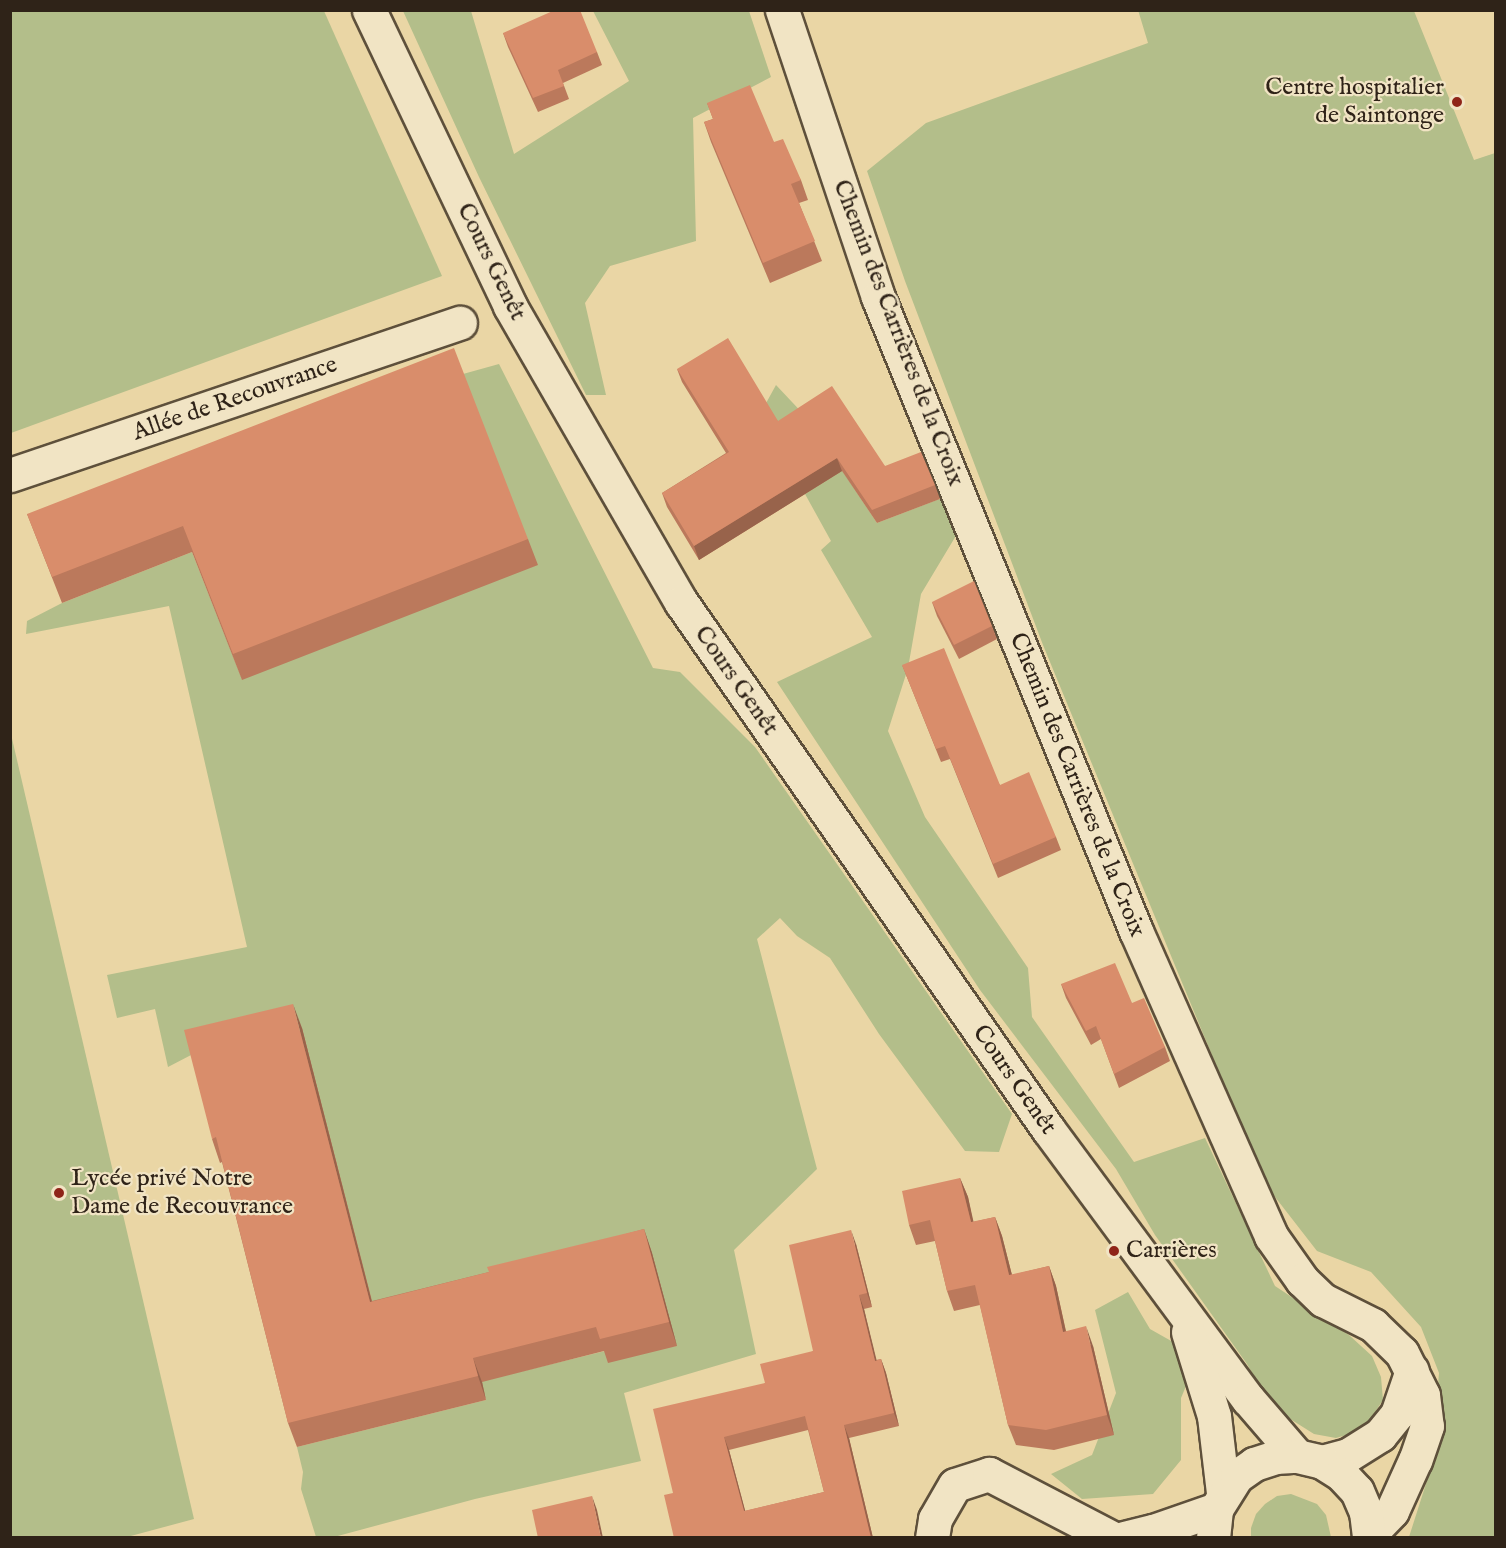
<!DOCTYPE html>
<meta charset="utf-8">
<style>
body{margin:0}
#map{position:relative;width:1506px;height:1548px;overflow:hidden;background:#ead6a5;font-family:"IM FELL English",serif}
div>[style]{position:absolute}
.green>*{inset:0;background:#b3be8a}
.roads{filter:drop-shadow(2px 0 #5e503b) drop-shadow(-2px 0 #5e503b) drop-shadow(0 2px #5e503b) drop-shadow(0 -2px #5e503b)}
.minor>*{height:33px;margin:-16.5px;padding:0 16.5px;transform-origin:16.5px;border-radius:16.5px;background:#f1e4c4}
.secondary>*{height:33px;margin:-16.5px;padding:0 16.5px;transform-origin:16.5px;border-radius:16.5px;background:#f1e4c4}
.wall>*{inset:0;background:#bb795c}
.shaded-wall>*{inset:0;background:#98634b}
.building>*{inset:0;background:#d98d6b}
.dots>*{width:16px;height:16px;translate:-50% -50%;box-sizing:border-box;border:3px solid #f1e4c4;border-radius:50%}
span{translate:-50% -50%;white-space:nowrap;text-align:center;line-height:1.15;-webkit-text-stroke:4.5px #f1e4c4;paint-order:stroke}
.poi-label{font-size:24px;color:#2f2318}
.right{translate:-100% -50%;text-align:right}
.left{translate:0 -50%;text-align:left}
.street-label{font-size:24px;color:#2f2318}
.frame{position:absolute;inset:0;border:12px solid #2f2318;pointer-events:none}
</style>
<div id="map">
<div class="green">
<i style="clip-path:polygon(11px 10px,324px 11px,442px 276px,11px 433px)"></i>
<i style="clip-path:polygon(1138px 10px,1414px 11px,1474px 160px,1495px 153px,1495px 1537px,1409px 1537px,1431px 1468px,1439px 1373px,1421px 1327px,1371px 1272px,1317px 1251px,1265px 1184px,1043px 645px,905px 281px,867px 171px,926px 123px,1148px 43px)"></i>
<i style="clip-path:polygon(403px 11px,471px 11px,514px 154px,629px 81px,593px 11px,749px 11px,771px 77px,693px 118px,696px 241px,610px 266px,585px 303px,606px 395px,586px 395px,479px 177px)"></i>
<i style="clip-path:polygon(499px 364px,653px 668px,680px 672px,755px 747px,1012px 1114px,999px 1152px,965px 1151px,879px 1034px,830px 958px,797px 936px,780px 918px,757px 939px,817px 1169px,734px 1250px,756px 1354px,624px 1393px,641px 1461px,475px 1499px,334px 1537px,316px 1537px,301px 1489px,303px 1472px,297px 1447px,486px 1400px,478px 1368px,515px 1373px,605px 1351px,677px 1346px,378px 1326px,193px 1054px,168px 1067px,155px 1009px,117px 1018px,107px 975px,247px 947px,169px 606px,26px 634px,27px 621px,62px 603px,192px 552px,242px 679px,463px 374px)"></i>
<i style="clip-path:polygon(776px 385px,808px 419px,877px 523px,950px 495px,957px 534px,921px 594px,908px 668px,888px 731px,925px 817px,1028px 968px,1032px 1017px,1134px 1162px,1205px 1138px,1275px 1286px,1349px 1335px,1372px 1356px,1381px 1377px,1383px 1400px,1369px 1421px,1353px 1433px,1336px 1438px,1314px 1434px,1287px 1417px,1262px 1390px,1247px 1364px,1155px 1235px,1116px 1169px,980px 990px,777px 682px,872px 637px,821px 550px,831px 541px,805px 494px,814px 488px,765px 405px)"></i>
<i style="clip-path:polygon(10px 730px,194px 1519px,127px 1537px,11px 1537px)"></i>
<i style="clip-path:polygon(1128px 1292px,1150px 1329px,1173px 1342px,1191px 1374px,1181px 1398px,1181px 1460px,1153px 1494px,1082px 1499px,1051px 1474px,1092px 1455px,1116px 1393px,1095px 1310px)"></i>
<i style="clip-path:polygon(1291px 1494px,1317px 1504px,1326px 1515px,1331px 1537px,1251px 1537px,1251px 1528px,1256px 1514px,1265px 1504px,1277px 1496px)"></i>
</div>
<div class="roads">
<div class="minor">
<i style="left:782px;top:10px;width:303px;rotate:71.5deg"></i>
<i style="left:878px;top:297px;width:684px;rotate:67.86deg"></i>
<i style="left:1136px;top:931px;width:334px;rotate:66.1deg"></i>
<i style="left:1271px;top:1236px;width:54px;rotate:54.8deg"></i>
<i style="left:1302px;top:1280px;width:29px;rotate:44deg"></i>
<i style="left:1323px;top:1300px;width:56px;rotate:26.6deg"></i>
<i style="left:1373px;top:1325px;width:40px;rotate:44deg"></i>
<i style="left:1402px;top:1353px;width:47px;rotate:63.4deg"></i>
<i style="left:1423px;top:1395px;width:31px;rotate:83deg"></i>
<i style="left:1427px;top:1426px;width:36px;rotate:109deg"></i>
<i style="left:1415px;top:1460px;width:56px;rotate:114.3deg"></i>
<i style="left:1392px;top:1511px;width:33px;rotate:134deg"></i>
<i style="left:10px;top:475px;width:475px;rotate:-18.7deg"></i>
<i style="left:1322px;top:1462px;width:27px;rotate:-15deg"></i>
<i style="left:1348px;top:1455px;width:38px;rotate:-32deg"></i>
<i style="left:1380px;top:1435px;width:27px;rotate:-51deg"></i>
<i style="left:1397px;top:1414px;width:46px;rotate:-71.2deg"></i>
<i style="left:932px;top:1538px;width:19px;rotate:-81deg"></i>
<i style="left:935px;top:1519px;width:39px;rotate:-60deg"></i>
<i style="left:955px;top:1485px;width:36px;rotate:-18deg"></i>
<i style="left:989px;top:1474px;width:139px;rotate:27.5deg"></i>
<i style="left:1124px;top:1538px;width:30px;rotate:-14deg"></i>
<i style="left:1153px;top:1531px;width:67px;rotate:-19.2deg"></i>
</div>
<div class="secondary">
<i style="left:369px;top:10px;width:328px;rotate:64.5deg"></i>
<i style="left:510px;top:306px;width:342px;rotate:60deg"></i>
<i style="left:681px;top:602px;width:642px;rotate:55.15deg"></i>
<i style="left:1048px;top:1129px;width:336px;rotate:53.5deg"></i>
<i style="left:1248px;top:1399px;width:75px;rotate:49.3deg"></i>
<i style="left:1188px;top:1332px;width:88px;rotate:72.8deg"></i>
<i style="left:1214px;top:1416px;width:78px;rotate:83.3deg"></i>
<i style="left:1213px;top:1538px;width:29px;rotate:-84deg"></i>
<i style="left:1216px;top:1509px;width:39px;rotate:-58deg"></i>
<i style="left:1237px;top:1476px;width:21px;rotate:-35deg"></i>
<i style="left:1254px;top:1464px;width:22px;rotate:-18deg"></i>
<i style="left:1275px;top:1457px;width:22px;rotate:-3deg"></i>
<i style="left:1297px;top:1456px;width:26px;rotate:13deg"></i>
<i style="left:1322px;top:1462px;width:22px;rotate:32deg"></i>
<i style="left:1341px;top:1474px;width:23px;rotate:47deg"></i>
<i style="left:1357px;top:1491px;width:23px;rotate:67deg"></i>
<i style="left:1366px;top:1512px;width:26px;rotate:83deg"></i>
</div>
</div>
<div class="wall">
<i style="clip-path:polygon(503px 33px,597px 52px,602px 65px,563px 83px,569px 99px,538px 112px,508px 47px)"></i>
<i style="clip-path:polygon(707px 103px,774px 142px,801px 180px,808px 200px,799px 203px,822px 261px,770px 283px,711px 142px,704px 122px,713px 119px)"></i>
<i style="clip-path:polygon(677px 369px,778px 421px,885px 466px,935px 485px,940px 499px,877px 523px,842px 471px,699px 560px,667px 507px,662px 493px,726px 453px,682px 382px)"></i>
<i style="clip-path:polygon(27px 514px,528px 539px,538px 565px,242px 680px,192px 552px,62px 603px)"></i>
<i style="clip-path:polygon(932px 602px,992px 626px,997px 639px,959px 659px,937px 616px)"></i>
<i style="clip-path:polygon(902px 665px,1000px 785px,1056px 837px,1061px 850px,998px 878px,950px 759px,941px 762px)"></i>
<i style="clip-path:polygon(1061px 984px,1132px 1003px,1165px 1047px,1170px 1061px,1119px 1088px,1101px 1039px,1091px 1045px,1066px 998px)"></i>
<i style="clip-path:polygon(302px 1028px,372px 1301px,489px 1272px,644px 1229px,652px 1253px,677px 1346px,608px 1363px,604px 1351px,482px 1382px,486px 1400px,297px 1447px,288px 1423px,222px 1162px,220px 1163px,212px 1139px)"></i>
<i style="clip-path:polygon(960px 1178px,968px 1197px,973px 1222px,995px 1217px,1002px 1236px,1012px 1275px,1049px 1266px,1056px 1286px,1066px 1331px,1093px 1346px,1114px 1435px,1054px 1450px,1016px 1445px,1008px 1425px,980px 1305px,954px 1311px,947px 1291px,935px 1241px,916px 1245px,909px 1225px)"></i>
<i style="clip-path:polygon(evenodd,856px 1244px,872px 1307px,864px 1309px,876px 1360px,881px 1359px,886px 1373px,899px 1426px,849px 1438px,873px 1538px,674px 1538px,673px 1493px,765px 1383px,813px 1351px,856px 1244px,808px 1430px,824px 1492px,745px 1511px,729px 1450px,808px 1430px)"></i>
</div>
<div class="shaded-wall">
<i style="clip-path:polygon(837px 458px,842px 471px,699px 560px,694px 546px)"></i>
<i style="clip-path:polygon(293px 1004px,302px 1028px,378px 1326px,370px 1302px)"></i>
<i style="clip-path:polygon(960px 1178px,968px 1197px,978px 1242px,971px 1222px)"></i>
<i style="clip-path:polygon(995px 1217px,1002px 1236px,1017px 1295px,1009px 1275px)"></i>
<i style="clip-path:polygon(644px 1229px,652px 1253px,677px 1346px,669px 1322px)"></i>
<i style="clip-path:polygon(851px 1230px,856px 1244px,872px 1307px,867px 1293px)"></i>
<i style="clip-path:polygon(1049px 1266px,1056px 1286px,1070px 1351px,1063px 1332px)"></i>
<i style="clip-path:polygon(859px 1295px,864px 1309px,880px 1374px,875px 1361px)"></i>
<i style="clip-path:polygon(1086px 1326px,1093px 1346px,1114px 1435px,1107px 1415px)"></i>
<i style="clip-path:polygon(473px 1358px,482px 1382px,486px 1400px,478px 1376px)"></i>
<i style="clip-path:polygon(881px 1359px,886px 1373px,899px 1426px,894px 1413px)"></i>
<i style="clip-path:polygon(844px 1425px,849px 1438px,873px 1538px,871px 1538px)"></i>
<i style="clip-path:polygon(724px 1437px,729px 1450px,749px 1525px,744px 1511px)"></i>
<i style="clip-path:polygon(592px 1496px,597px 1510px,603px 1538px,601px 1538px)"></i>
</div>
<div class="building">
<i style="clip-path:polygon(555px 10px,580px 10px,597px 52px,558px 70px,564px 86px,533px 98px,503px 33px)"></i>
<i style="clip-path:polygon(750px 85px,774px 142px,783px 139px,801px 180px,791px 184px,815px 241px,763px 263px,704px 122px,713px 119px,707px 103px)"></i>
<i style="clip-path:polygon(728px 338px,778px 421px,832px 386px,885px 466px,921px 452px,935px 485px,872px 510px,837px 458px,694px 546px,662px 493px,729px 452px,677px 369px)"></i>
<i style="clip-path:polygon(454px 348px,528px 539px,233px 654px,183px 526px,52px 577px,27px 514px)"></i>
<i style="clip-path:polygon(974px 581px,992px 626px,954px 645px,932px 602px)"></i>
<i style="clip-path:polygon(944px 648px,1000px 785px,1029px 772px,1056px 837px,993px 864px,945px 746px,936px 749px,902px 665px)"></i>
<i style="clip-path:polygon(1115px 963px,1132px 1003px,1144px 998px,1165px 1047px,1114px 1074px,1096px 1026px,1086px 1031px,1061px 984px)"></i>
<i style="clip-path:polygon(293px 1004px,370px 1302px,489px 1272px,487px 1267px,644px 1229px,669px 1322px,600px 1339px,596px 1327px,473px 1358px,478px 1376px,288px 1423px,216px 1137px,212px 1139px,184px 1030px)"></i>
<i style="clip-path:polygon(960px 1178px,971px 1222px,995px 1217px,1009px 1275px,1049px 1266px,1063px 1332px,1086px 1326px,1107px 1415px,1046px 1430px,1008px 1425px,975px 1285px,947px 1291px,930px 1220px,909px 1225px,902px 1191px)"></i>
<i style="clip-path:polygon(evenodd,851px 1230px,867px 1293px,859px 1295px,875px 1361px,881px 1359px,894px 1413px,844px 1425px,871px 1538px,674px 1538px,664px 1495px,673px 1493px,653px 1409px,765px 1383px,760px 1364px,813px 1351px,789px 1245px,851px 1230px,805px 1416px,824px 1492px,744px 1511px,724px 1437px,805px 1416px)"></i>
<i style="clip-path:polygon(592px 1496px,601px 1538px,538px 1538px,532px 1510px)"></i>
</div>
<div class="dots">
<i style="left:1457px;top:102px;background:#8f2418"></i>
<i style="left:59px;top:1193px;background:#8f2418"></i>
<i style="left:1114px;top:1251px;background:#8f2418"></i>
</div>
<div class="poi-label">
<span class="right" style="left:1444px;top:102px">Centre hospitalier<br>de Saintonge</span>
<span class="left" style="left:71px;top:1193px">Lycée privé Notre<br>Dame de Recouvrance</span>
<span class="left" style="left:1126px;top:1251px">Carrières</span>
</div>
<div class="street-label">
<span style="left:491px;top:262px;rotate:64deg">Cours Genêt</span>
<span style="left:898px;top:333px;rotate:69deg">Chemin des Carrières de la Croix</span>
<span style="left:235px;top:399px;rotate:-19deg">Allée de Recouvrance</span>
<span style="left:736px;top:681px;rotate:55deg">Cours Genêt</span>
<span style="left:1077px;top:785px;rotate:68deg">Chemin des Carrières de la Croix</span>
<span style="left:1014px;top:1080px;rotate:55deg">Cours Genêt</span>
</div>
<div class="frame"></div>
</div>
